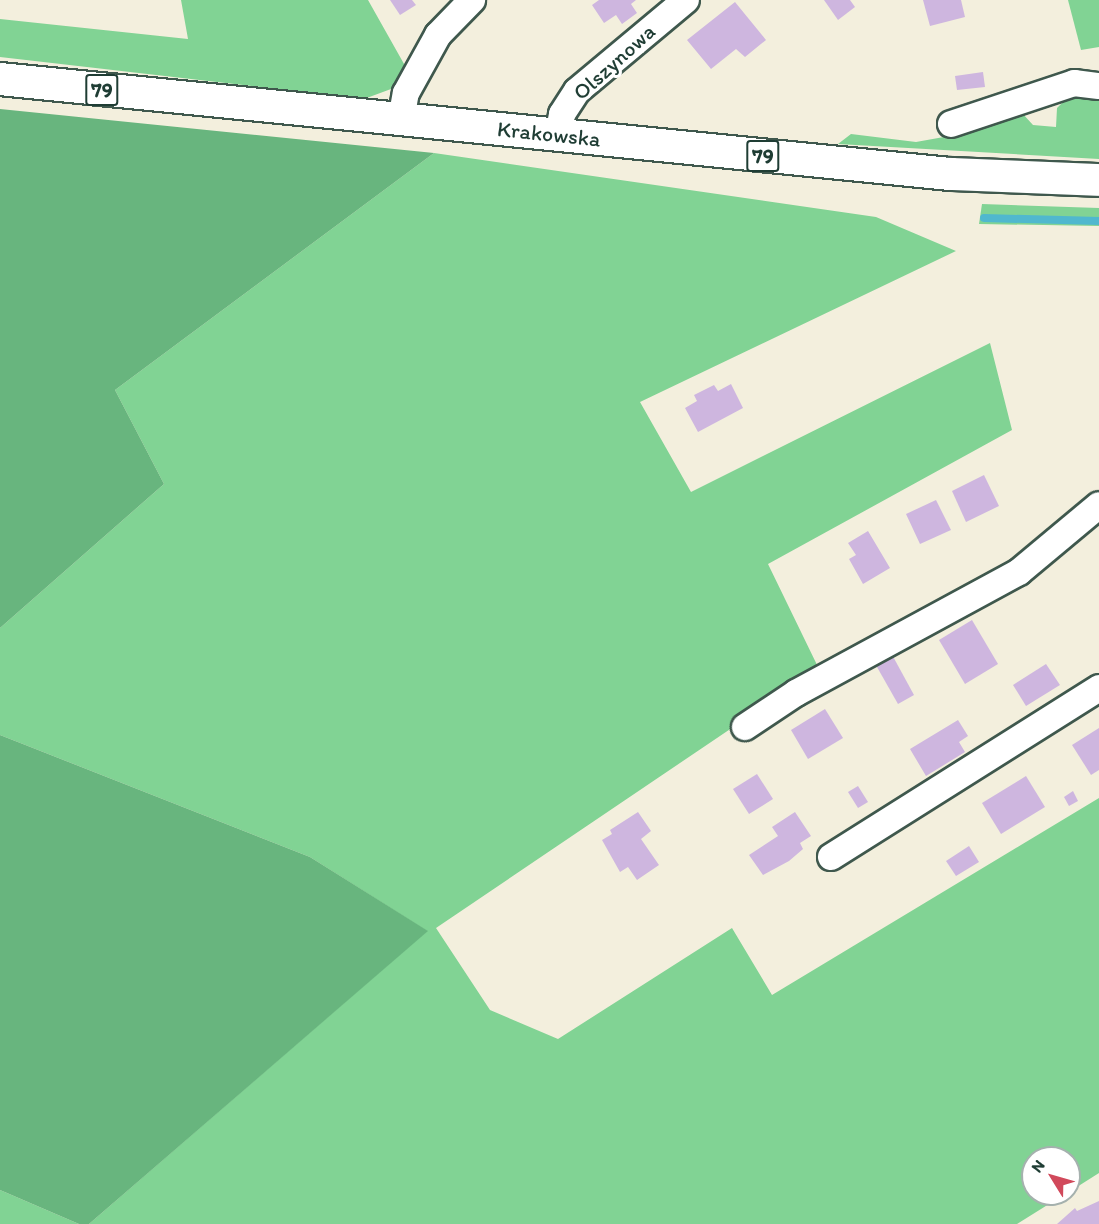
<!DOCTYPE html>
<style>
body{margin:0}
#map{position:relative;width:1099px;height:1224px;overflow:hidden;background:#f3efdd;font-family:Itim,sans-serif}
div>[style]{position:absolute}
.green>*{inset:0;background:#81d394}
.forest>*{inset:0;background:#68b57e}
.stream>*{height:8px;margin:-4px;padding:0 4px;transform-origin:4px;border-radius:4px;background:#50b8ce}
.building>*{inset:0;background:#ceb6df}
.roads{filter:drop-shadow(2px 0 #3f584d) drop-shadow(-2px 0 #3f584d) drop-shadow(0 2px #3f584d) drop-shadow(0 -2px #3f584d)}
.minor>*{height:26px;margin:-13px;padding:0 13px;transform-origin:13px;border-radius:13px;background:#fff}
.major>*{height:32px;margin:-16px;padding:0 16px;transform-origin:16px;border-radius:16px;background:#fff}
span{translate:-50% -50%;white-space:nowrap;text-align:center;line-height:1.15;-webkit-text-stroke:6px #fff;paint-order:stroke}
.shield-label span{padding:2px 4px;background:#fff;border:2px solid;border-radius:4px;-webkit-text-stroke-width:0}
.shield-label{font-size:21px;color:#1f3d34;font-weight:700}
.street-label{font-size:22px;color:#1f3d34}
.north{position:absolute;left:1021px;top:1146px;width:60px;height:60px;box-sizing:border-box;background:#fff;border:2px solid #a5b1ae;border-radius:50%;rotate:307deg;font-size:16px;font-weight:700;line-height:24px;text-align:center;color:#1f3d34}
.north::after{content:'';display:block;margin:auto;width:21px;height:27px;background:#d1495b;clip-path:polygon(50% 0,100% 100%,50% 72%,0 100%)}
</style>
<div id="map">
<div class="green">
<i style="clip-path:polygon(181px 0,368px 0,408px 71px,391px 89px,364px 99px,0 57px,0 19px,188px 39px)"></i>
<i style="clip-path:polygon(1068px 0,1099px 0,1099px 47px,1081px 50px)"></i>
<i style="clip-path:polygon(1094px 93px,1099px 95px,1099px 159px,838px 144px,851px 134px,916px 142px,966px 133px,1022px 113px,1033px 125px,1056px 127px,1057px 108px,1069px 96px)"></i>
<i style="clip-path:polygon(434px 153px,876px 217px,956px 251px,640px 402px,691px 492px,990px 343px,1012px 430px,768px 564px,819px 669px,436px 928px,490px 1010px,558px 1039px,732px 928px,772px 995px,1099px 798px,1099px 1173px,1069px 1192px,1069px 1158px,1033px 1158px,1033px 1194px,1065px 1194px,1017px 1224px,89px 1224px,427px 931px,310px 857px,0 735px,0 628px,164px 484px,115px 390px)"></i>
<i style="clip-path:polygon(982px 204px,1099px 208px,1099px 226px,979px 224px)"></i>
<i style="clip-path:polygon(0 1190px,79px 1224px,0 1224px)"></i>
</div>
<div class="forest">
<i style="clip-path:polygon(0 109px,434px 153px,115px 390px,164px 484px,0 628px)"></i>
<i style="clip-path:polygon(0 735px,310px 857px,428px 931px,89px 1224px,79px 1224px,0 1190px)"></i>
</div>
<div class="stream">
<i style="left:984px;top:218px;width:115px;rotate:1.5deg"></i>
</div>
<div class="building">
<i style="clip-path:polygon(390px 0,412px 0,416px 5px,400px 15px)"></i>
<i style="clip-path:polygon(599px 0,636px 0,631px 4px,637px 13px,622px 24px,616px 15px,604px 23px,592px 5px)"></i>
<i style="clip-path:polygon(824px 0,850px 0,855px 7px,838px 20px)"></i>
<i style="clip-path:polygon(923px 0,961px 0,965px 17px,930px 26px)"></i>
<i style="clip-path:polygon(735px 2px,766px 40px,745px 57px,736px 49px,711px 69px,687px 40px)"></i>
<i style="clip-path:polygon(983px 72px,985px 87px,957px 90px,955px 76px)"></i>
<i style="clip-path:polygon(731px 384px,743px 408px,698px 432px,685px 408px,697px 401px,694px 395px,714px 385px,718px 391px)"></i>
<i style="clip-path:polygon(984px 475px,999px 506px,966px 522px,952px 491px)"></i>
<i style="clip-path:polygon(936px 500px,951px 530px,920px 544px,906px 514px)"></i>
<i style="clip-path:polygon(868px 531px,890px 568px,863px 584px,849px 559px,856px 555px,848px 543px)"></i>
<i style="clip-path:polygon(972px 620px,998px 664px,965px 684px,939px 640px)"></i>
<i style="clip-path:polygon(890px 651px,914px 695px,898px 704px,873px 660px)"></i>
<i style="clip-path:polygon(1046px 664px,1060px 685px,1026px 706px,1013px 685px)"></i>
<i style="clip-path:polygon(825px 709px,843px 738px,808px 759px,791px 730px)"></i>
<i style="clip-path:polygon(958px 720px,968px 736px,959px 742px,965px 752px,926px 776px,910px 749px)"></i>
<i style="clip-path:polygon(1099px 728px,1099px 770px,1091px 775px,1072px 745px)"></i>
<i style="clip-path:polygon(757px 774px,773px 799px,749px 814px,733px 789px)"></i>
<i style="clip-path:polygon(1026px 776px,1045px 807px,1001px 834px,982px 803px)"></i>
<i style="clip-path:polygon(858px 786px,868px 802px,858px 808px,848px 792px)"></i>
<i style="clip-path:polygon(1073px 791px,1078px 801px,1069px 806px,1064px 797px)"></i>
<i style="clip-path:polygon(638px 812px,651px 831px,641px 839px,659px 865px,637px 880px,628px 867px,620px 872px,602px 840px,612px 834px,610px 830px)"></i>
<i style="clip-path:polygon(795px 812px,811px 836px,800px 843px,803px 849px,789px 861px,763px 875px,749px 855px,778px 836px,772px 827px)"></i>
<i style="clip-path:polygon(969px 846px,979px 862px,956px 876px,946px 861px)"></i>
<i style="clip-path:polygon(1099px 1201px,1099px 1224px,1057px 1224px,1075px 1208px,1077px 1211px)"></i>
</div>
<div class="roads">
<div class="minor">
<i style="left:401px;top:120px;width:27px;rotate:-80deg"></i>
<i style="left:406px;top:93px;width:66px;rotate:-61.1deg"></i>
<i style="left:438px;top:35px;width:49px;rotate:-45.8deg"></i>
<i style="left:951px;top:124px;width:130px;rotate:-18.4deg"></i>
<i style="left:1074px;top:83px;width:25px;rotate:7deg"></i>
<i style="left:558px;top:135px;width:21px;rotate:-79deg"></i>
<i style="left:562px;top:114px;width:27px;rotate:-57deg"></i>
<i style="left:577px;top:91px;width:142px;rotate:-39.9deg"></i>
<i style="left:745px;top:727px;width:61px;rotate:-33.7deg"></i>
<i style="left:796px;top:693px;width:254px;rotate:-28.5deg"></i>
<i style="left:1019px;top:572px;width:104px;rotate:-39.9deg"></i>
<i style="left:831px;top:857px;width:317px;rotate:-32.2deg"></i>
</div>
<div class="major">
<i style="left:0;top:79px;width:955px;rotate:5.71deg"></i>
<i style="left:950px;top:174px;width:149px;rotate:2.3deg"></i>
</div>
</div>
<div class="shield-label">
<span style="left:102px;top:90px">79</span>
<span style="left:763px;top:156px">79</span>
</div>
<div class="street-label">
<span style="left:614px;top:62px;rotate:-42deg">Olszynowa</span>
<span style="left:549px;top:134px;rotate:6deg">Krakowska</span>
</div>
<div class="north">N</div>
</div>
